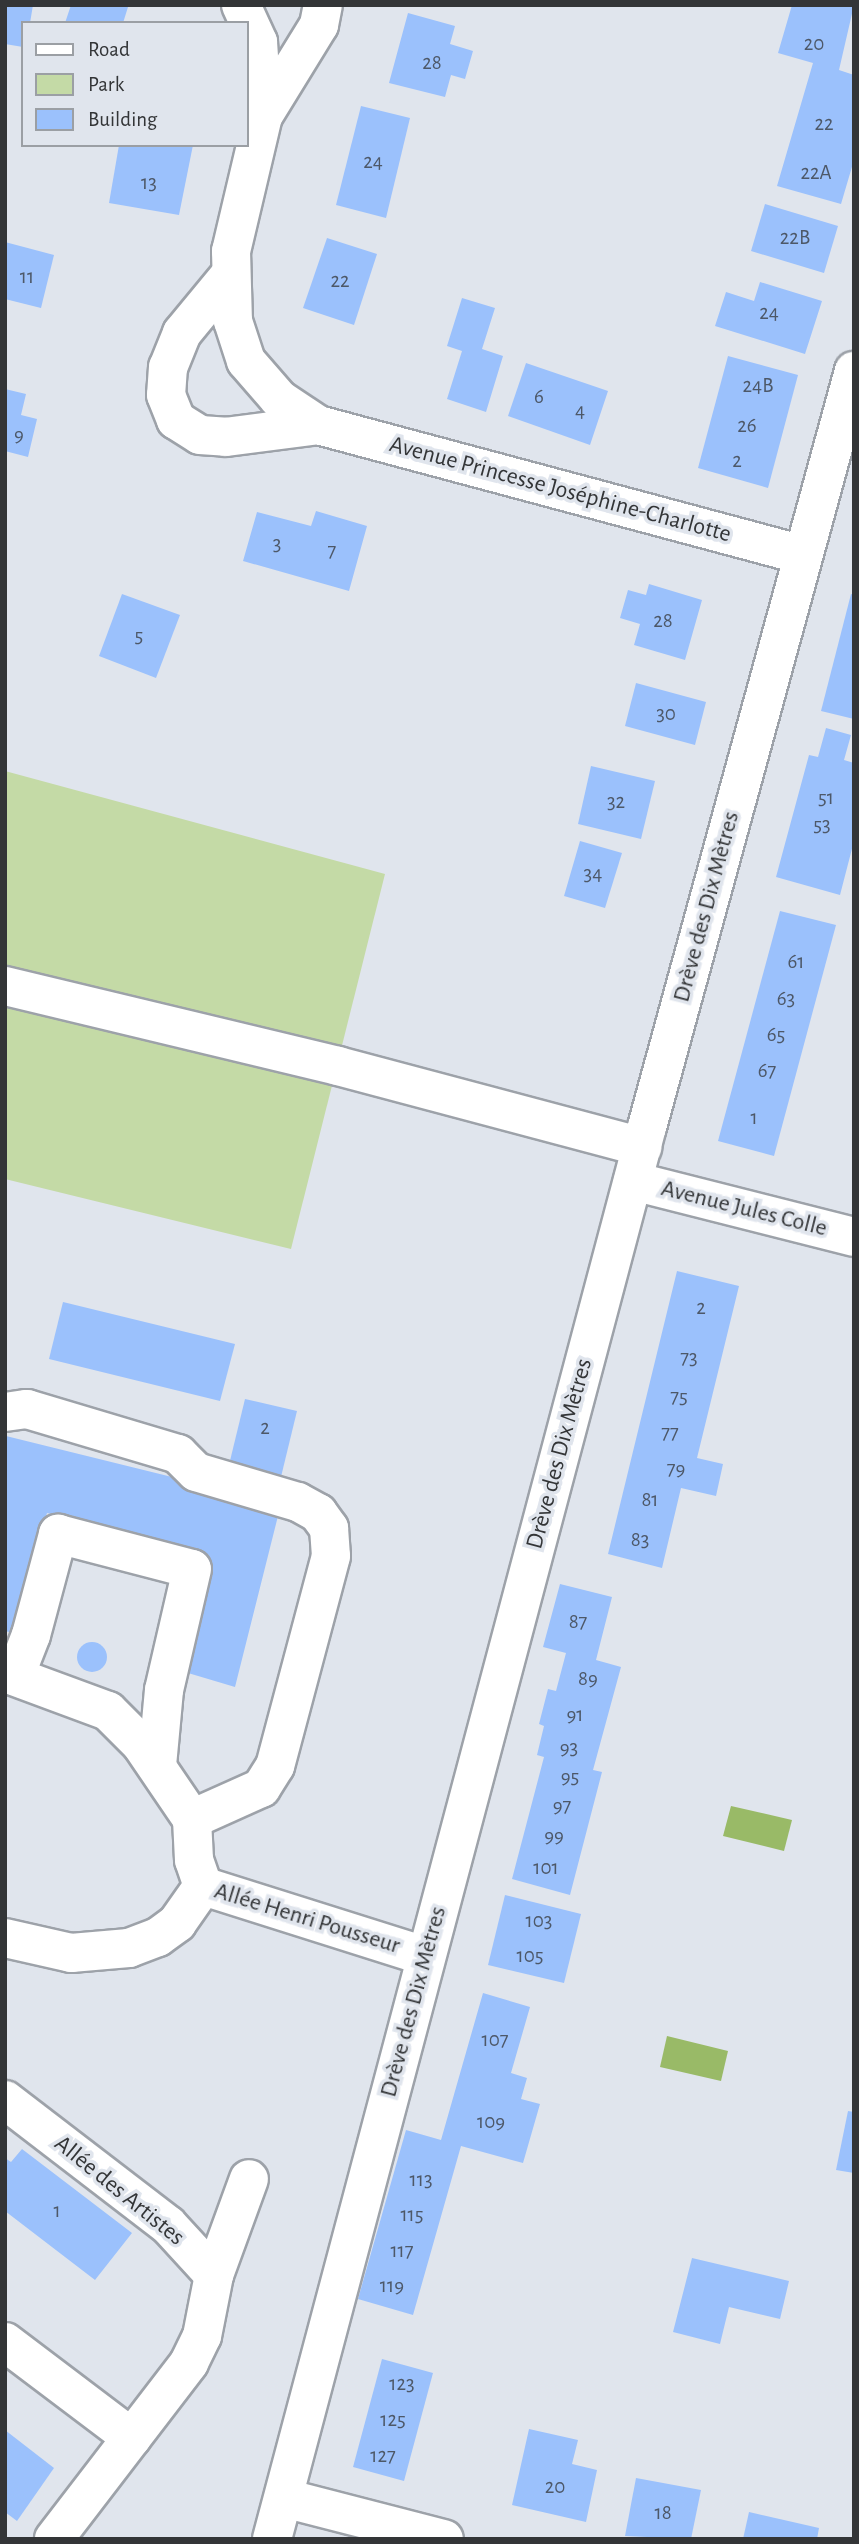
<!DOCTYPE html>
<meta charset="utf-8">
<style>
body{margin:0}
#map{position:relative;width:859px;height:2544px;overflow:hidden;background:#e0e5ed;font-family:"Alegreya Sans",sans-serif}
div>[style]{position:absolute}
.green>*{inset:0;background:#c4daa6}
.water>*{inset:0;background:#99ba67}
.building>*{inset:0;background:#9bc1fc}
.round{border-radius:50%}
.roads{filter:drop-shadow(2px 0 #9da2a9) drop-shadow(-2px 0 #9da2a9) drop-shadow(0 2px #9da2a9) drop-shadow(0 -2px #9da2a9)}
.minor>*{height:38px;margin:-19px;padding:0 19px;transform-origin:19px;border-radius:19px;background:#fff}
span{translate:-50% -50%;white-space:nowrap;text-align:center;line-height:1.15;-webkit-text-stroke:7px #e0e5ed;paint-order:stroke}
.number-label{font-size:21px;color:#4d5868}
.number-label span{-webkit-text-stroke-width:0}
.street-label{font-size:24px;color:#333537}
.frame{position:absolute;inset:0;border:7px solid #333537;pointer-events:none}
.legend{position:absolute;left:21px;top:21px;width:228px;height:126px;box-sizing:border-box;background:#e0e5ed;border:2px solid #9b9fa4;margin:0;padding:9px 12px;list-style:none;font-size:21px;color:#333537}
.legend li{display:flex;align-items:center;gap:14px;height:35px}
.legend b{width:35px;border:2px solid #9b9fa4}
</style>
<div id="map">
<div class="green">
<i style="clip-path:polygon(5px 771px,385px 874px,291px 1249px,5px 1179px)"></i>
</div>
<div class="water">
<i style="clip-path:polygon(731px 1806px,792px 1820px,784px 1851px,723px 1836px)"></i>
<i style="clip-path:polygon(667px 2036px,728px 2051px,721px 2081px,660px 2067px)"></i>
</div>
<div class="building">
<i style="clip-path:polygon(5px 5px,33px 5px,30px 23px,23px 23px,23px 47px,5px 44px)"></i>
<i style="clip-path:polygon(71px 5px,123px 5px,128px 7px,123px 23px,65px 23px)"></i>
<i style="clip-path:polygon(792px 5px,854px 5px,839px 70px,854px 75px,854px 160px,841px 204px,777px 186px,813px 63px,778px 53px)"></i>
<i style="clip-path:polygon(408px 13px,455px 26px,450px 44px,473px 51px,465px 79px,451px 75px,445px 97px,389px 83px)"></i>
<i style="clip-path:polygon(361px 106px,410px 118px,386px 218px,336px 205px)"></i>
<i style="clip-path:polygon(119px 145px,193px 145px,179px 215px,109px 203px)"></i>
<i style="clip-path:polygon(765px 204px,838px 226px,824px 273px,751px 251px)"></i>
<i style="clip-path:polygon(327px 238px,377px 254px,354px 325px,303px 308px)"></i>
<i style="clip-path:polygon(5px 242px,54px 255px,41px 308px,5px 299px)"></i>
<i style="clip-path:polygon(760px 282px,822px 301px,805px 354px,715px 326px,726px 292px,754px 301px)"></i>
<i style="clip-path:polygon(462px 298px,495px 308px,482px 349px,503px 356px,486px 412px,447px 399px,462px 351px,447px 346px)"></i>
<i style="clip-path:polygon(728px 356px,798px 375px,768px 488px,698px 468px)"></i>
<i style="clip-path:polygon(526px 363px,608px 391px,590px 445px,508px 416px)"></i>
<i style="clip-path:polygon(5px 389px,26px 394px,21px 415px,37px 419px,28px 457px,5px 451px)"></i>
<i style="clip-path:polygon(316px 511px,367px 526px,349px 591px,243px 561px,257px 512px,311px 526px)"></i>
<i style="clip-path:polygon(649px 584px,702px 600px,685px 660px,634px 645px,640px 624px,620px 618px,628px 590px,646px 595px)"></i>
<i style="clip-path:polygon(122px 594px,180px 615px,156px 678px,99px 656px)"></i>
<i style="clip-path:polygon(851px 594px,854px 595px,854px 719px,821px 711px)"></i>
<i style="clip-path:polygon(636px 683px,706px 702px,695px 745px,625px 726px)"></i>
<i style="clip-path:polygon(826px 728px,851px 735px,844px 760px,854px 763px,854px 841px,840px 895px,776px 877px,809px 755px,818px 757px)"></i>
<i style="clip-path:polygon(591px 766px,655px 781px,641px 839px,578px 824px)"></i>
<i style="clip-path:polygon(580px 841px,622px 853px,605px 908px,564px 896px)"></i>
<i style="clip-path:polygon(780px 911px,836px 925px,774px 1156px,718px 1141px)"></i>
<i style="clip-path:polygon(677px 1271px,739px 1286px,697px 1458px,723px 1464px,716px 1496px,681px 1488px,662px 1568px,608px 1554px)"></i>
<i style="clip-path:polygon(63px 1302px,235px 1344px,220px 1401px,49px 1359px)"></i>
<i style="clip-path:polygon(245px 1399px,297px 1411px,280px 1481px,228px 1469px)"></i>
<i style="clip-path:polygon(6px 1436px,281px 1504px,235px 1687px,178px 1670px,209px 1555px,47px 1513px,13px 1633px,5px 1631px)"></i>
<i style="clip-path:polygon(560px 1584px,612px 1597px,596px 1660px,621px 1667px,593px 1770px,602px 1772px,570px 1895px,512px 1879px,544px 1757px,537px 1755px,544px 1726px,539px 1724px,548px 1689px,556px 1691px,566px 1653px,543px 1647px)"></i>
<i class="round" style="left:77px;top:1642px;width:30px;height:30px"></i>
<i style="clip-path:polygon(505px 1895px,581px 1914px,564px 1983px,488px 1965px)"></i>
<i style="clip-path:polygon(483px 1993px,530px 2007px,511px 2073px,527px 2078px,521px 2099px,540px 2104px,523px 2163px,461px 2146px,413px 2315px,358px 2299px,406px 2130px,441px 2140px)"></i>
<i style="clip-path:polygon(848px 2111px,854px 2112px,854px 2173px,836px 2170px)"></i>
<i style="clip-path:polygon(22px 2149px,132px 2233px,95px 2280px,5px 2211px,5px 2158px,11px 2162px)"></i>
<i style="clip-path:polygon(692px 2258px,789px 2281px,780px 2319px,729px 2307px,720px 2344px,673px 2332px)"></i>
<i style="clip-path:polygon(382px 2359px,433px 2373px,404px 2481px,353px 2467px)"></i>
<i style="clip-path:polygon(529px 2429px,578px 2440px,572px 2464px,597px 2470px,586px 2522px,512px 2505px)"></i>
<i style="clip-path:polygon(5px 2430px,54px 2468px,17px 2521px,5px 2512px)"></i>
<i style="clip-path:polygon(636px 2478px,701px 2490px,691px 2539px,625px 2536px)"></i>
<i style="clip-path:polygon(749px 2512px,819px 2528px,817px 2539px,743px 2539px)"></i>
</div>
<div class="roads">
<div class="minor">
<i style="left:241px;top:5px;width:41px;rotate:65.3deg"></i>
<i style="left:258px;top:42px;width:74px;rotate:86.1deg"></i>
<i style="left:263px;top:116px;width:139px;rotate:103.3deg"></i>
<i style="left:231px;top:251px;width:70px;rotate:88.4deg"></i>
<i style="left:233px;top:321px;width:42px;rotate:72deg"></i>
<i style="left:246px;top:361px;width:50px;rotate:49deg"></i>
<i style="left:279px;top:399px;width:47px;rotate:33.7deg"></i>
<i style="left:318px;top:425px;width:502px;rotate:15deg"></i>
<i style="left:263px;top:116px;width:107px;rotate:-58.4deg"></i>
<i style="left:319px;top:25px;width:20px;rotate:-79deg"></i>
<i style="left:229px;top:276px;width:74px;rotate:129.5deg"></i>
<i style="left:182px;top:333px;width:37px;rotate:112deg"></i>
<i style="left:168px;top:367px;width:28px;rotate:94deg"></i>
<i style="left:166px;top:395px;width:27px;rotate:68deg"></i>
<i style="left:176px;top:420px;width:28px;rotate:32deg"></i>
<i style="left:200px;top:435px;width:26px;rotate:4deg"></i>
<i style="left:226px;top:437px;width:93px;rotate:-7.4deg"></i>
<i style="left:5px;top:986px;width:342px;rotate:13.5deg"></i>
<i style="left:338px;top:1066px;width:315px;rotate:14.9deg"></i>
<i style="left:633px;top:1181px;width:228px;rotate:14.2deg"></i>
<i style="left:5px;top:1412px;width:22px;rotate:-8deg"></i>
<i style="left:27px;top:1409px;width:158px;rotate:16.6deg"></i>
<i style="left:178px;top:1454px;width:25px;rotate:45deg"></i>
<i style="left:196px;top:1472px;width:106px;rotate:16.4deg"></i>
<i style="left:298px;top:1502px;width:23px;rotate:29deg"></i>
<i style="left:318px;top:1513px;width:19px;rotate:54deg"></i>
<i style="left:329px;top:1528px;width:28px;rotate:86deg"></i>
<i style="left:331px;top:1556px;width:217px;rotate:104.9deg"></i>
<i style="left:275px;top:1766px;width:26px;rotate:122deg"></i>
<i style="left:261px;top:1788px;width:76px;rotate:155.8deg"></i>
<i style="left:5px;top:1673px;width:110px;rotate:20.3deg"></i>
<i style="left:108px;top:1711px;width:47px;rotate:45deg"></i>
<i style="left:141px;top:1744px;width:91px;rotate:55.8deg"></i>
<i style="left:192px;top:1819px;width:41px;rotate:87.2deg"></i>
<i style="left:194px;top:1860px;width:28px;rotate:71deg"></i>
<i style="left:15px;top:1676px;width:44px;rotate:-68.7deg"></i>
<i style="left:31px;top:1635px;width:105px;rotate:-75deg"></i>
<i style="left:58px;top:1534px;width:138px;rotate:14.6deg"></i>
<i style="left:192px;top:1569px;width:124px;rotate:103deg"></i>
<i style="left:164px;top:1690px;width:75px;rotate:95.3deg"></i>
<i style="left:5px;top:1938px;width:68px;rotate:12.8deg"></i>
<i style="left:71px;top:1953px;width:58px;rotate:-4.9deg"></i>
<i style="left:129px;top:1948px;width:31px;rotate:-21deg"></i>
<i style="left:158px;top:1937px;width:24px;rotate:-36deg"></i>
<i style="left:177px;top:1923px;width:45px;rotate:-54.9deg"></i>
<i style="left:203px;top:1886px;width:233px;rotate:17.5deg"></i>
<i style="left:5px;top:2100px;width:205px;rotate:37.5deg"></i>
<i style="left:168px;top:2225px;width:68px;rotate:47.4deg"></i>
<i style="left:214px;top:2275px;width:62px;rotate:101.1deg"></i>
<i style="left:202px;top:2336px;width:30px;rotate:116deg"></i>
<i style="left:189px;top:2363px;width:222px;rotate:127.5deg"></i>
<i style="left:214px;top:2275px;width:102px;rotate:-70deg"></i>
<i style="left:5px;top:2342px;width:159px;rotate:37.1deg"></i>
<i style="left:284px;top:2498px;width:165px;rotate:14.4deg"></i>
<i style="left:272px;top:2539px;width:1461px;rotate:-75.13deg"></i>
<i style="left:647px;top:1127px;width:784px;rotate:-74.69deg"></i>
</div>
</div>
<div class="number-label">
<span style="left:814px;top:44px">20</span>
<span style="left:432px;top:63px">28</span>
<span style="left:824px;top:124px">22</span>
<span style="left:373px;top:162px">24</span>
<span style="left:816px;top:173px">22A</span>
<span style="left:149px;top:183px">13</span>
<span style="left:795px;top:238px">22B</span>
<span style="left:27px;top:277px">11</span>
<span style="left:340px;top:281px">22</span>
<span style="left:769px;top:313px">24</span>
<span style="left:758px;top:386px">24B</span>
<span style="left:539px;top:397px">6</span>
<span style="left:580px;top:411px">4</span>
<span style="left:747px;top:426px">26</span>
<span style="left:19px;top:435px">9</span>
<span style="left:737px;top:461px">2</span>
<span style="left:277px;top:544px">3</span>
<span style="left:332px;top:551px">7</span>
<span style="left:663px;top:621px">28</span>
<span style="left:139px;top:636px">5</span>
<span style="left:666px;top:714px">30</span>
<span style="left:826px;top:798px">51</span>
<span style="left:616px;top:802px">32</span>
<span style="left:822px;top:825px">53</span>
<span style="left:593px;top:874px">34</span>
<span style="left:796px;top:962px">61</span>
<span style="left:786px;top:999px">63</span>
<span style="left:776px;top:1035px">65</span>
<span style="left:767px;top:1071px">67</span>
<span style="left:754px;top:1118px">1</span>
<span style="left:701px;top:1308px">2</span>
<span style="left:689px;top:1358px">73</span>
<span style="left:679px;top:1397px">75</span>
<span style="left:265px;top:1428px">2</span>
<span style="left:670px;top:1433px">77</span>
<span style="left:676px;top:1469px">79</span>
<span style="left:650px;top:1500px">81</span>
<span style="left:640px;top:1540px">83</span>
<span style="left:578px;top:1622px">87</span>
<span style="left:588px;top:1679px">89</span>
<span style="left:575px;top:1715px">91</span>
<span style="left:569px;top:1748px">93</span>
<span style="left:570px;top:1777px">95</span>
<span style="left:562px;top:1806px">97</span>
<span style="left:554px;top:1836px">99</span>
<span style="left:546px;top:1868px">101</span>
<span style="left:539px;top:1921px">103</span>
<span style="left:530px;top:1956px">105</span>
<span style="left:495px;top:2040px">107</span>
<span style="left:491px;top:2122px">109</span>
<span style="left:421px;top:2180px">113</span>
<span style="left:57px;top:2211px">1</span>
<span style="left:412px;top:2215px">115</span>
<span style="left:402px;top:2251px">117</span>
<span style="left:392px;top:2286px">119</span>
<span style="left:402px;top:2384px">123</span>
<span style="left:393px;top:2420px">125</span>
<span style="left:383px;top:2456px">127</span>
<span style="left:555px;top:2487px">20</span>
<span style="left:663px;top:2513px">18</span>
</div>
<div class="street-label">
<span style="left:560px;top:490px;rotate:15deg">Avenue Princesse Joséphine-Charlotte</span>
<span style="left:707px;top:907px;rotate:-75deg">Drève des Dix Mètres</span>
<span style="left:744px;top:1209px;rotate:14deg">Avenue Jules Colle</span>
<span style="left:560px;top:1454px;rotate:-75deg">Drève des Dix Mètres</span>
<span style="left:307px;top:1919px;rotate:17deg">Allée Henri Pousseur</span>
<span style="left:414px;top:2002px;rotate:-75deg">Drève des Dix Mètres</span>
<span style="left:119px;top:2191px;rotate:39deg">Allée des Artistes</span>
</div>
<div class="frame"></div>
<ul class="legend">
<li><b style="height:9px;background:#fff"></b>Road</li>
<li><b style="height:19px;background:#c4daa6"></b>Park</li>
<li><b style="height:19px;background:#9bc1fc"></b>Building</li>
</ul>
</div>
